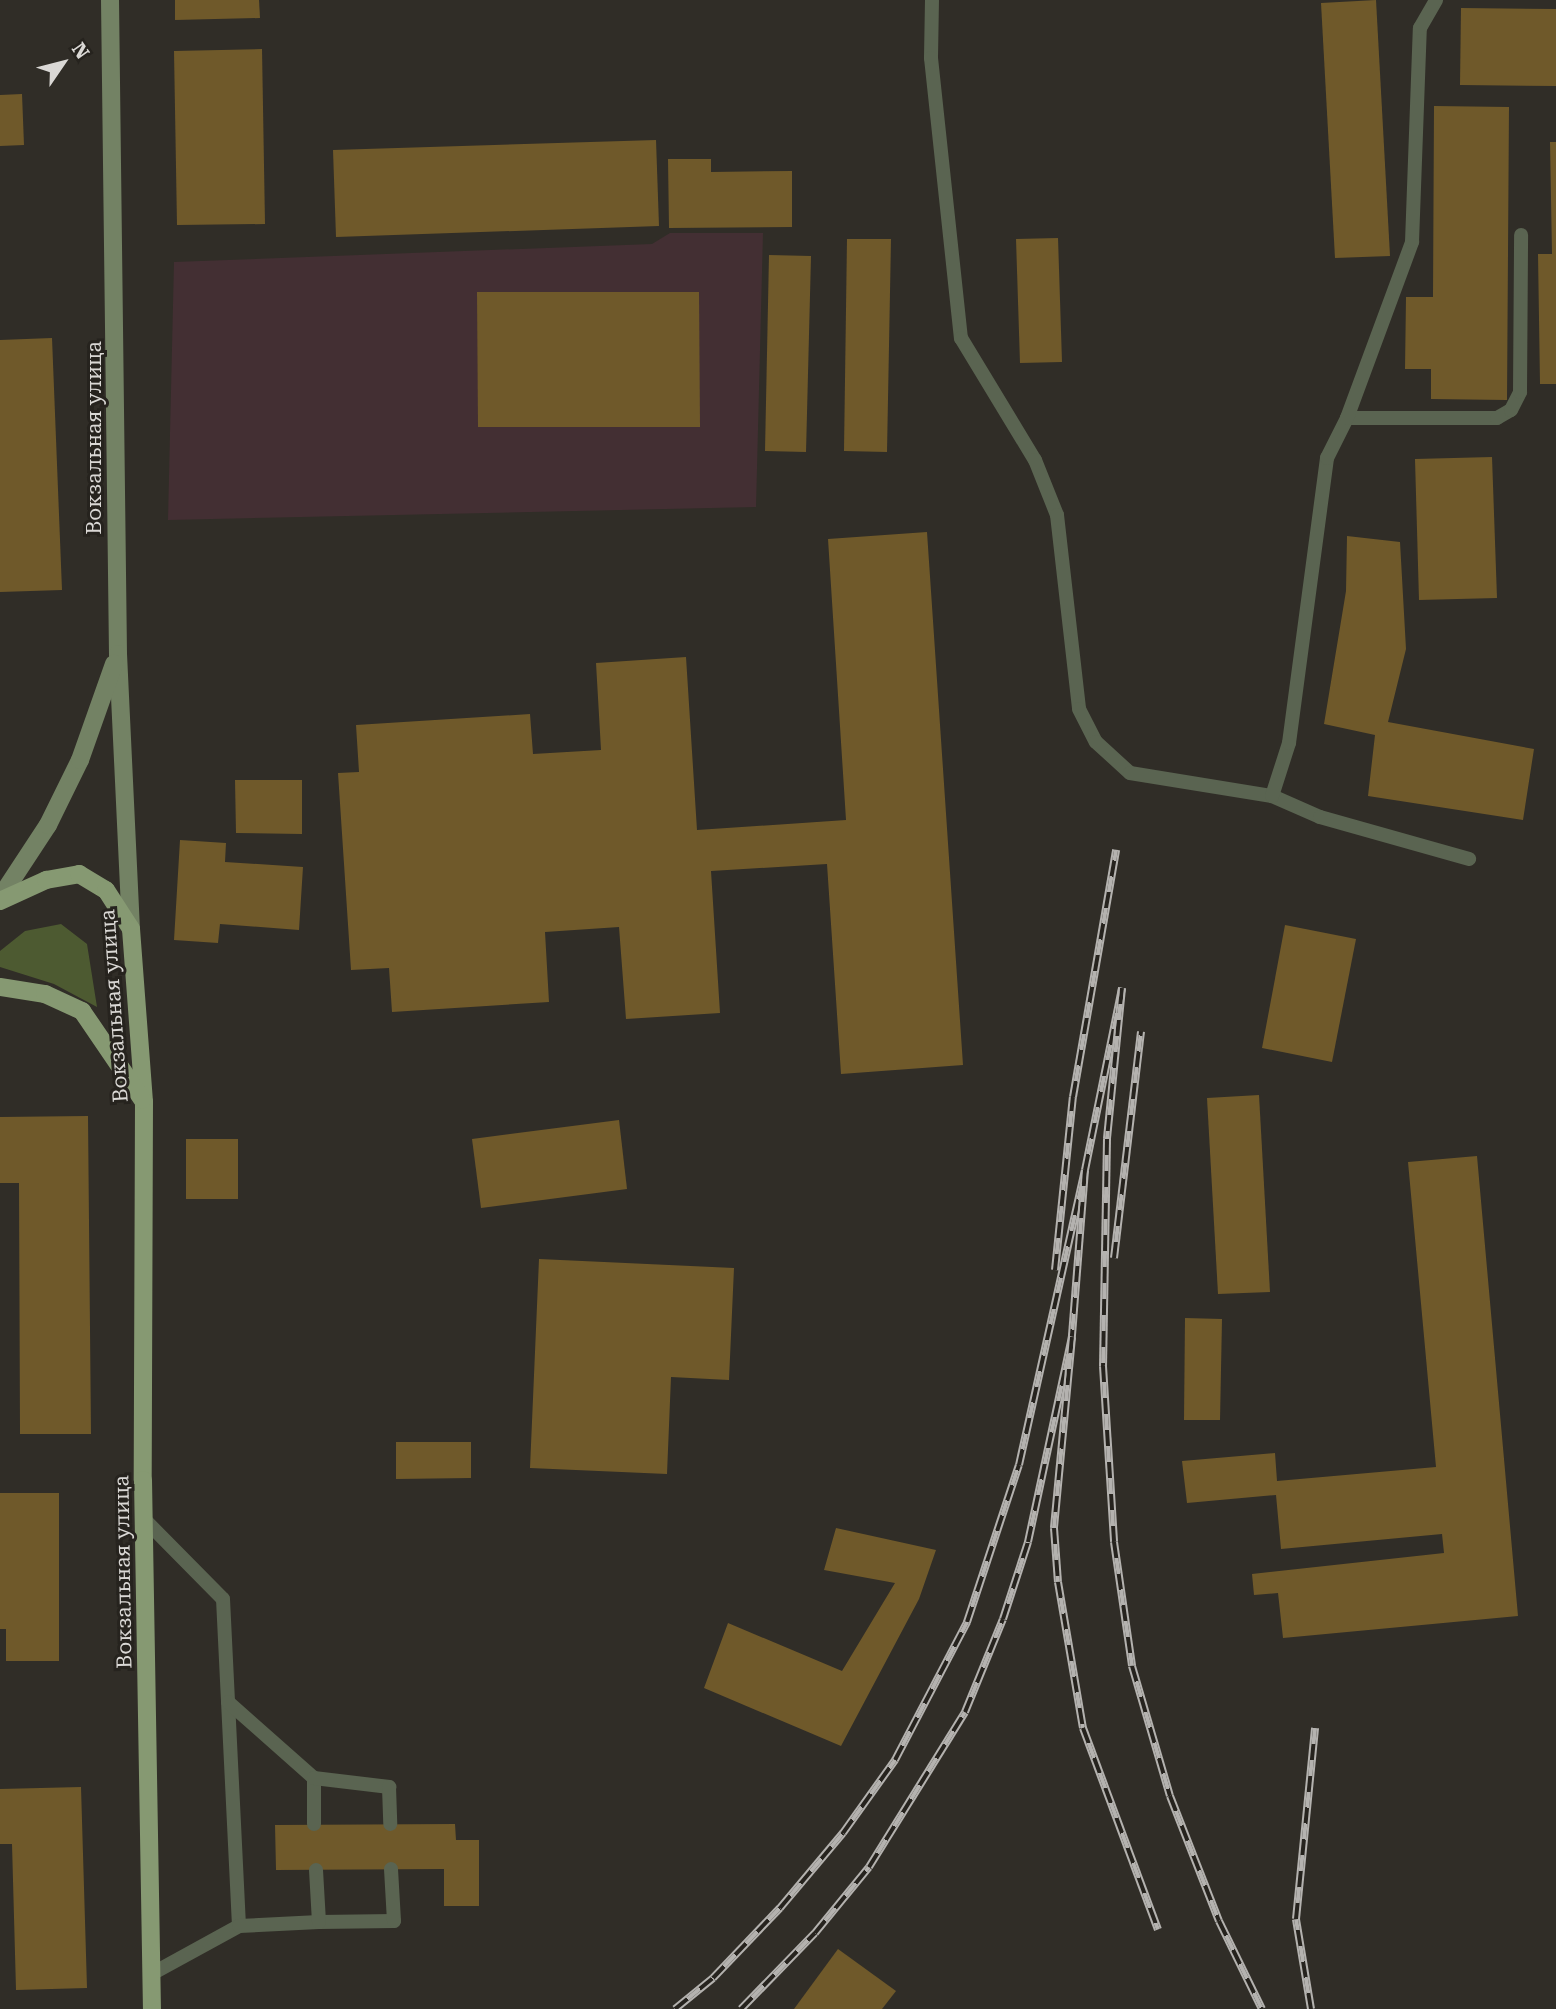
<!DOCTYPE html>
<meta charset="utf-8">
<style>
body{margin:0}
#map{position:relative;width:1556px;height:2009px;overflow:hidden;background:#302d27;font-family:"Roboto Serif",serif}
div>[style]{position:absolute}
.commercial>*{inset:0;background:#432f33}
.green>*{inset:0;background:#4d5a31}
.building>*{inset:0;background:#6f592a}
.service>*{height:14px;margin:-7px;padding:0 7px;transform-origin:7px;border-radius:7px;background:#5a6451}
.secondary>*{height:18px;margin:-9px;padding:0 9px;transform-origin:9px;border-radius:9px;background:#738264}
.primary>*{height:18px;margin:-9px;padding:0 9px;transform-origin:9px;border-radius:9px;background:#869972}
.rail>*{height:8px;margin-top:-4px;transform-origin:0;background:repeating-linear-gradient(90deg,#26231e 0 16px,#b4b2af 0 32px);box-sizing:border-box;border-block:2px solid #b4b2af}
span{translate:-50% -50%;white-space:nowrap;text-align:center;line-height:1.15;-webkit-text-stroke:6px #26231e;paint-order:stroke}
.street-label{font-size:21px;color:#dad8d5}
.north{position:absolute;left:28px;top:28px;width:70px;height:70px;-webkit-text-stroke:5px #26231e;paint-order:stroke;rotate:55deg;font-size:19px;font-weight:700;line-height:28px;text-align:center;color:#dad8d5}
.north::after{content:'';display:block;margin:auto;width:24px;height:32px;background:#dad8d5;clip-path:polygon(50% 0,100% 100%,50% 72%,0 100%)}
</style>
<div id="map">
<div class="commercial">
<i style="clip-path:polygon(670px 233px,763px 233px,756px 507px,168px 520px,174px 262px,652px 244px)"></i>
</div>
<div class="green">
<i style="clip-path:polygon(61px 924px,87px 944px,97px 1007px,54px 984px,0 967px,0 951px,25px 931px)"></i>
</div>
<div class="building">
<i style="clip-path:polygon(175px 0,259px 0,260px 18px,175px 20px)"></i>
<i style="clip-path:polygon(1376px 0,1390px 256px,1335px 258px,1321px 3px)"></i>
<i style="clip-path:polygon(1461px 8px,1556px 9px,1556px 86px,1460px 85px)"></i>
<i style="clip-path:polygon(262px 49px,265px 224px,177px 225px,174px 51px)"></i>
<i style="clip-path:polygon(22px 94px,24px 145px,0 146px,0 95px)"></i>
<i style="clip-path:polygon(1434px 106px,1509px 107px,1507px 400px,1431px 399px,1431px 369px,1405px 369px,1406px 297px,1433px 297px)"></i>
<i style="clip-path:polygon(656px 140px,659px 226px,336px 237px,333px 150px)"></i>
<i style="clip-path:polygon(1550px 142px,1556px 142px,1556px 384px,1540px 384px,1538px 254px,1552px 254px)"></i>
<i style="clip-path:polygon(668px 159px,711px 159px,711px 172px,792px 171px,792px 227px,669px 228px)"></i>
<i style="clip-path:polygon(1058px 238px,1062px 362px,1020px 363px,1016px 239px)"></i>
<i style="clip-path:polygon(847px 239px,891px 239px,887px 452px,844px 451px)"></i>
<i style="clip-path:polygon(769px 255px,811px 256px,806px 452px,765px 451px)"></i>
<i style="clip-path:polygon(477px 292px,699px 292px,700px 427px,478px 427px)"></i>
<i style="clip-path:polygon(52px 338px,62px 590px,0 592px,0 340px)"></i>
<i style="clip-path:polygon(1492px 457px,1497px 598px,1419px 600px,1415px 459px)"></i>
<i style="clip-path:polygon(927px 532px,963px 1065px,841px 1074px,827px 864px,711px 871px,720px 1013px,626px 1019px,619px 927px,545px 932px,549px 1002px,392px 1012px,389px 968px,351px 970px,338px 773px,359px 772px,356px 725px,530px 714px,533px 754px,601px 750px,596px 663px,686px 657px,697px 830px,846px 820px,828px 539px)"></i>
<i style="clip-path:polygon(1347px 536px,1400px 542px,1406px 649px,1388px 722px,1534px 749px,1523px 820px,1368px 796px,1375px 735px,1324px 724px,1346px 591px)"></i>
<i style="clip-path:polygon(235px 780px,302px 780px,302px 834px,236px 833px)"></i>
<i style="clip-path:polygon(180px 840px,226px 843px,225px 862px,303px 867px,299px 930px,220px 924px,218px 943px,174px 940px)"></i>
<i style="clip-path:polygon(1285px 925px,1356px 939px,1332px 1062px,1262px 1048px)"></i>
<i style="clip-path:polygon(1259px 1095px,1270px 1292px,1218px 1294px,1207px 1098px)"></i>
<i style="clip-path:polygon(88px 1116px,91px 1434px,20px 1434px,19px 1183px,0 1183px,0 1117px)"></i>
<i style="clip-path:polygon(619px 1120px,627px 1189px,481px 1208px,472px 1139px)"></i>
<i style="clip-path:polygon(186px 1139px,238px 1139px,238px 1199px,186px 1199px)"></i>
<i style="clip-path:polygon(1477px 1156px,1518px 1616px,1283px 1638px,1278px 1593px,1254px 1595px,1252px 1574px,1444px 1553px,1442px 1534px,1281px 1549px,1276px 1495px,1187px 1503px,1182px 1461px,1275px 1453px,1277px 1481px,1436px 1467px,1408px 1162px)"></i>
<i style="clip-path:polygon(539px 1259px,734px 1268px,729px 1380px,671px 1377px,667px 1474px,530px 1468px)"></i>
<i style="clip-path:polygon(1185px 1318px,1222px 1319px,1220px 1420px,1184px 1420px)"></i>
<i style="clip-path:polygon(396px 1442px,471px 1442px,471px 1478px,396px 1479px)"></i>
<i style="clip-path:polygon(0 1493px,59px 1493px,59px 1661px,6px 1661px,6px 1629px,0 1629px)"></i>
<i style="clip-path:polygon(836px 1528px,936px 1550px,919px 1599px,841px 1746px,704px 1688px,728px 1623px,842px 1671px,895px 1583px,824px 1570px)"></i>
<i style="clip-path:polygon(81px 1787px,87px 1988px,16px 1990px,12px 1844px,0 1844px,0 1789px)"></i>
<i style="clip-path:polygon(455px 1824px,456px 1840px,479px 1840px,479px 1906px,444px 1906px,444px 1869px,276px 1870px,275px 1825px)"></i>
<i style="clip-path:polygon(838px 1949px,896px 1991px,882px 2009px,794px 2009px)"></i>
</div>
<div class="service">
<i style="left:932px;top:0;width:58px;rotate:91deg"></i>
<i style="left:931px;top:58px;width:282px;rotate:83.9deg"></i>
<i style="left:961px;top:338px;width:143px;rotate:58.8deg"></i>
<i style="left:1035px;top:460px;width:59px;rotate:68.2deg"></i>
<i style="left:1057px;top:515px;width:195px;rotate:83.5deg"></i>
<i style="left:1079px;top:709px;width:37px;rotate:63deg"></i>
<i style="left:1096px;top:742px;width:46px;rotate:42.4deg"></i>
<i style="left:1130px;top:773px;width:144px;rotate:9.2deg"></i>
<i style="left:1272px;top:796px;width:52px;rotate:23.6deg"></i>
<i style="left:1320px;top:817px;width:155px;rotate:15.7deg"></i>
<i style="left:1347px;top:418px;width:150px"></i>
<i style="left:1497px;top:418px;width:16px;rotate:-30deg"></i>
<i style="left:1511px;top:410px;width:20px;rotate:-63deg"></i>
<i style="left:1520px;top:392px;width:157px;rotate:-89.6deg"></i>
<i style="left:1272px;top:796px;width:56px;rotate:-72.2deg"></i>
<i style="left:1289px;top:743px;width:288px;rotate:-82.4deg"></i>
<i style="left:1327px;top:458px;width:45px;rotate:-63.4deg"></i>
<i style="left:1347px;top:418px;width:188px;rotate:-69.7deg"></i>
<i style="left:1412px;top:242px;width:214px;rotate:-87.9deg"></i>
<i style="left:1420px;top:28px;width:32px;rotate:-60deg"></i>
<i style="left:145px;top:1520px;width:111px;rotate:45.4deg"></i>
<i style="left:223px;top:1599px;width:327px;rotate:87.2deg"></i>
<i style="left:239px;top:1926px;width:98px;rotate:151.3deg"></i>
<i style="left:228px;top:1702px;width:115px;rotate:41.5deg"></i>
<i style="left:314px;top:1778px;width:46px;rotate:90deg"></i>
<i style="left:314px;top:1778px;width:76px;rotate:6.8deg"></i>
<i style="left:389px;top:1787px;width:37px;rotate:88deg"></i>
<i style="left:319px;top:1922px;width:75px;rotate:-0.8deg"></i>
<i style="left:394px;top:1921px;width:52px;rotate:-93.3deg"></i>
<i style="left:239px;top:1926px;width:80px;rotate:-2.9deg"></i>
<i style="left:319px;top:1922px;width:52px;rotate:-93.3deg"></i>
</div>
<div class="secondary">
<i style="left:110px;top:0;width:654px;rotate:89.3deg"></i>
<i style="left:118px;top:654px;width:275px;rotate:87.3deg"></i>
<i style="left:0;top:898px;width:87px;rotate:-56.7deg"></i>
<i style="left:48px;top:825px;width:72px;rotate:-63.8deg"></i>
<i style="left:80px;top:760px;width:102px;rotate:-70.5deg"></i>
</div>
<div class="primary">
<i style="left:0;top:901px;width:51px;rotate:-24.5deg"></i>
<i style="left:46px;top:880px;width:34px;rotate:-10deg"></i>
<i style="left:79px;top:874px;width:31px;rotate:31deg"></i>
<i style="left:106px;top:890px;width:46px;rotate:57.3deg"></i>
<i style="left:131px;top:929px;width:173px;rotate:85.7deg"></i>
<i style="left:144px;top:1102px;width:378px;rotate:90.2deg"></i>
<i style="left:143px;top:1480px;width:529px;rotate:89.03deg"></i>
<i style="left:0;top:987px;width:46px;rotate:8.8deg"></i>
<i style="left:45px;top:994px;width:41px;rotate:24.7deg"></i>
<i style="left:82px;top:1011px;width:107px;rotate:55.7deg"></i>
</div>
<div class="rail">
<i style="left:1085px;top:1170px;width:186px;rotate:-78.5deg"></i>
<i style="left:1122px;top:988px;width:152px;rotate:95.7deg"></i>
<i style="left:1107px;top:1139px;width:227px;rotate:91deg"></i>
<i style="left:1103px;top:1366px;width:176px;rotate:86.4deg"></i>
<i style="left:1114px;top:1542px;width:125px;rotate:81.7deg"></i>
<i style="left:1132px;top:1666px;width:135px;rotate:73.7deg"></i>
<i style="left:1170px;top:1796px;width:134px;rotate:68.6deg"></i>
<i style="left:1219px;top:1921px;width:98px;rotate:64deg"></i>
<i style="left:1114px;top:1258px;width:228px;rotate:-83.2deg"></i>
<i style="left:1055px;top:1270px;width:174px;rotate:-84.1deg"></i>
<i style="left:1073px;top:1097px;width:251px;rotate:-80.1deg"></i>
<i style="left:675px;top:2009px;width:49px;rotate:-39.2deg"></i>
<i style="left:713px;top:1978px;width:97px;rotate:-46.3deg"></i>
<i style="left:780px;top:1908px;width:98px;rotate:-50deg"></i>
<i style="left:843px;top:1833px;width:90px;rotate:-54.5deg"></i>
<i style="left:895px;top:1760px;width:156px;rotate:-62.4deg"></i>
<i style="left:967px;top:1622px;width:165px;rotate:-71.7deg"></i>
<i style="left:1019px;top:1465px;width:302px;rotate:-77.4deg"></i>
<i style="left:1085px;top:1170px;width:168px;rotate:94.5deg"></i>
<i style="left:741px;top:2009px;width:106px;rotate:-45.8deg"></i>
<i style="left:815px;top:1933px;width:85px;rotate:-50.7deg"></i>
<i style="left:869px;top:1867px;width:182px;rotate:-58.2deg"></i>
<i style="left:965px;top:1712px;width:100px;rotate:-67.8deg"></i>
<i style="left:1003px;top:1619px;width:81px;rotate:-72deg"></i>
<i style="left:1028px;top:1542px;width:210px;rotate:-77.9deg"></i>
<i style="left:1072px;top:1337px;width:192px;rotate:95.4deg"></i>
<i style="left:1054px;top:1528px;width:54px;rotate:85.8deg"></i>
<i style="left:1058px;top:1582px;width:148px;rotate:80.3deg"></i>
<i style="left:1083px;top:1728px;width:215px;rotate:69.6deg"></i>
<i style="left:1311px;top:2009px;width:91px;rotate:-99.5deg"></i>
<i style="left:1296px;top:1919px;width:192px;rotate:-84.3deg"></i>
</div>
<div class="street-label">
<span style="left:94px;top:438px;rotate:-90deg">Вокзальная улица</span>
<span style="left:114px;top:1006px;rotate:-94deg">Вокзальная улица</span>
<span style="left:123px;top:1572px;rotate:-91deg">Вокзальная улица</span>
</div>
<div class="north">N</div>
</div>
